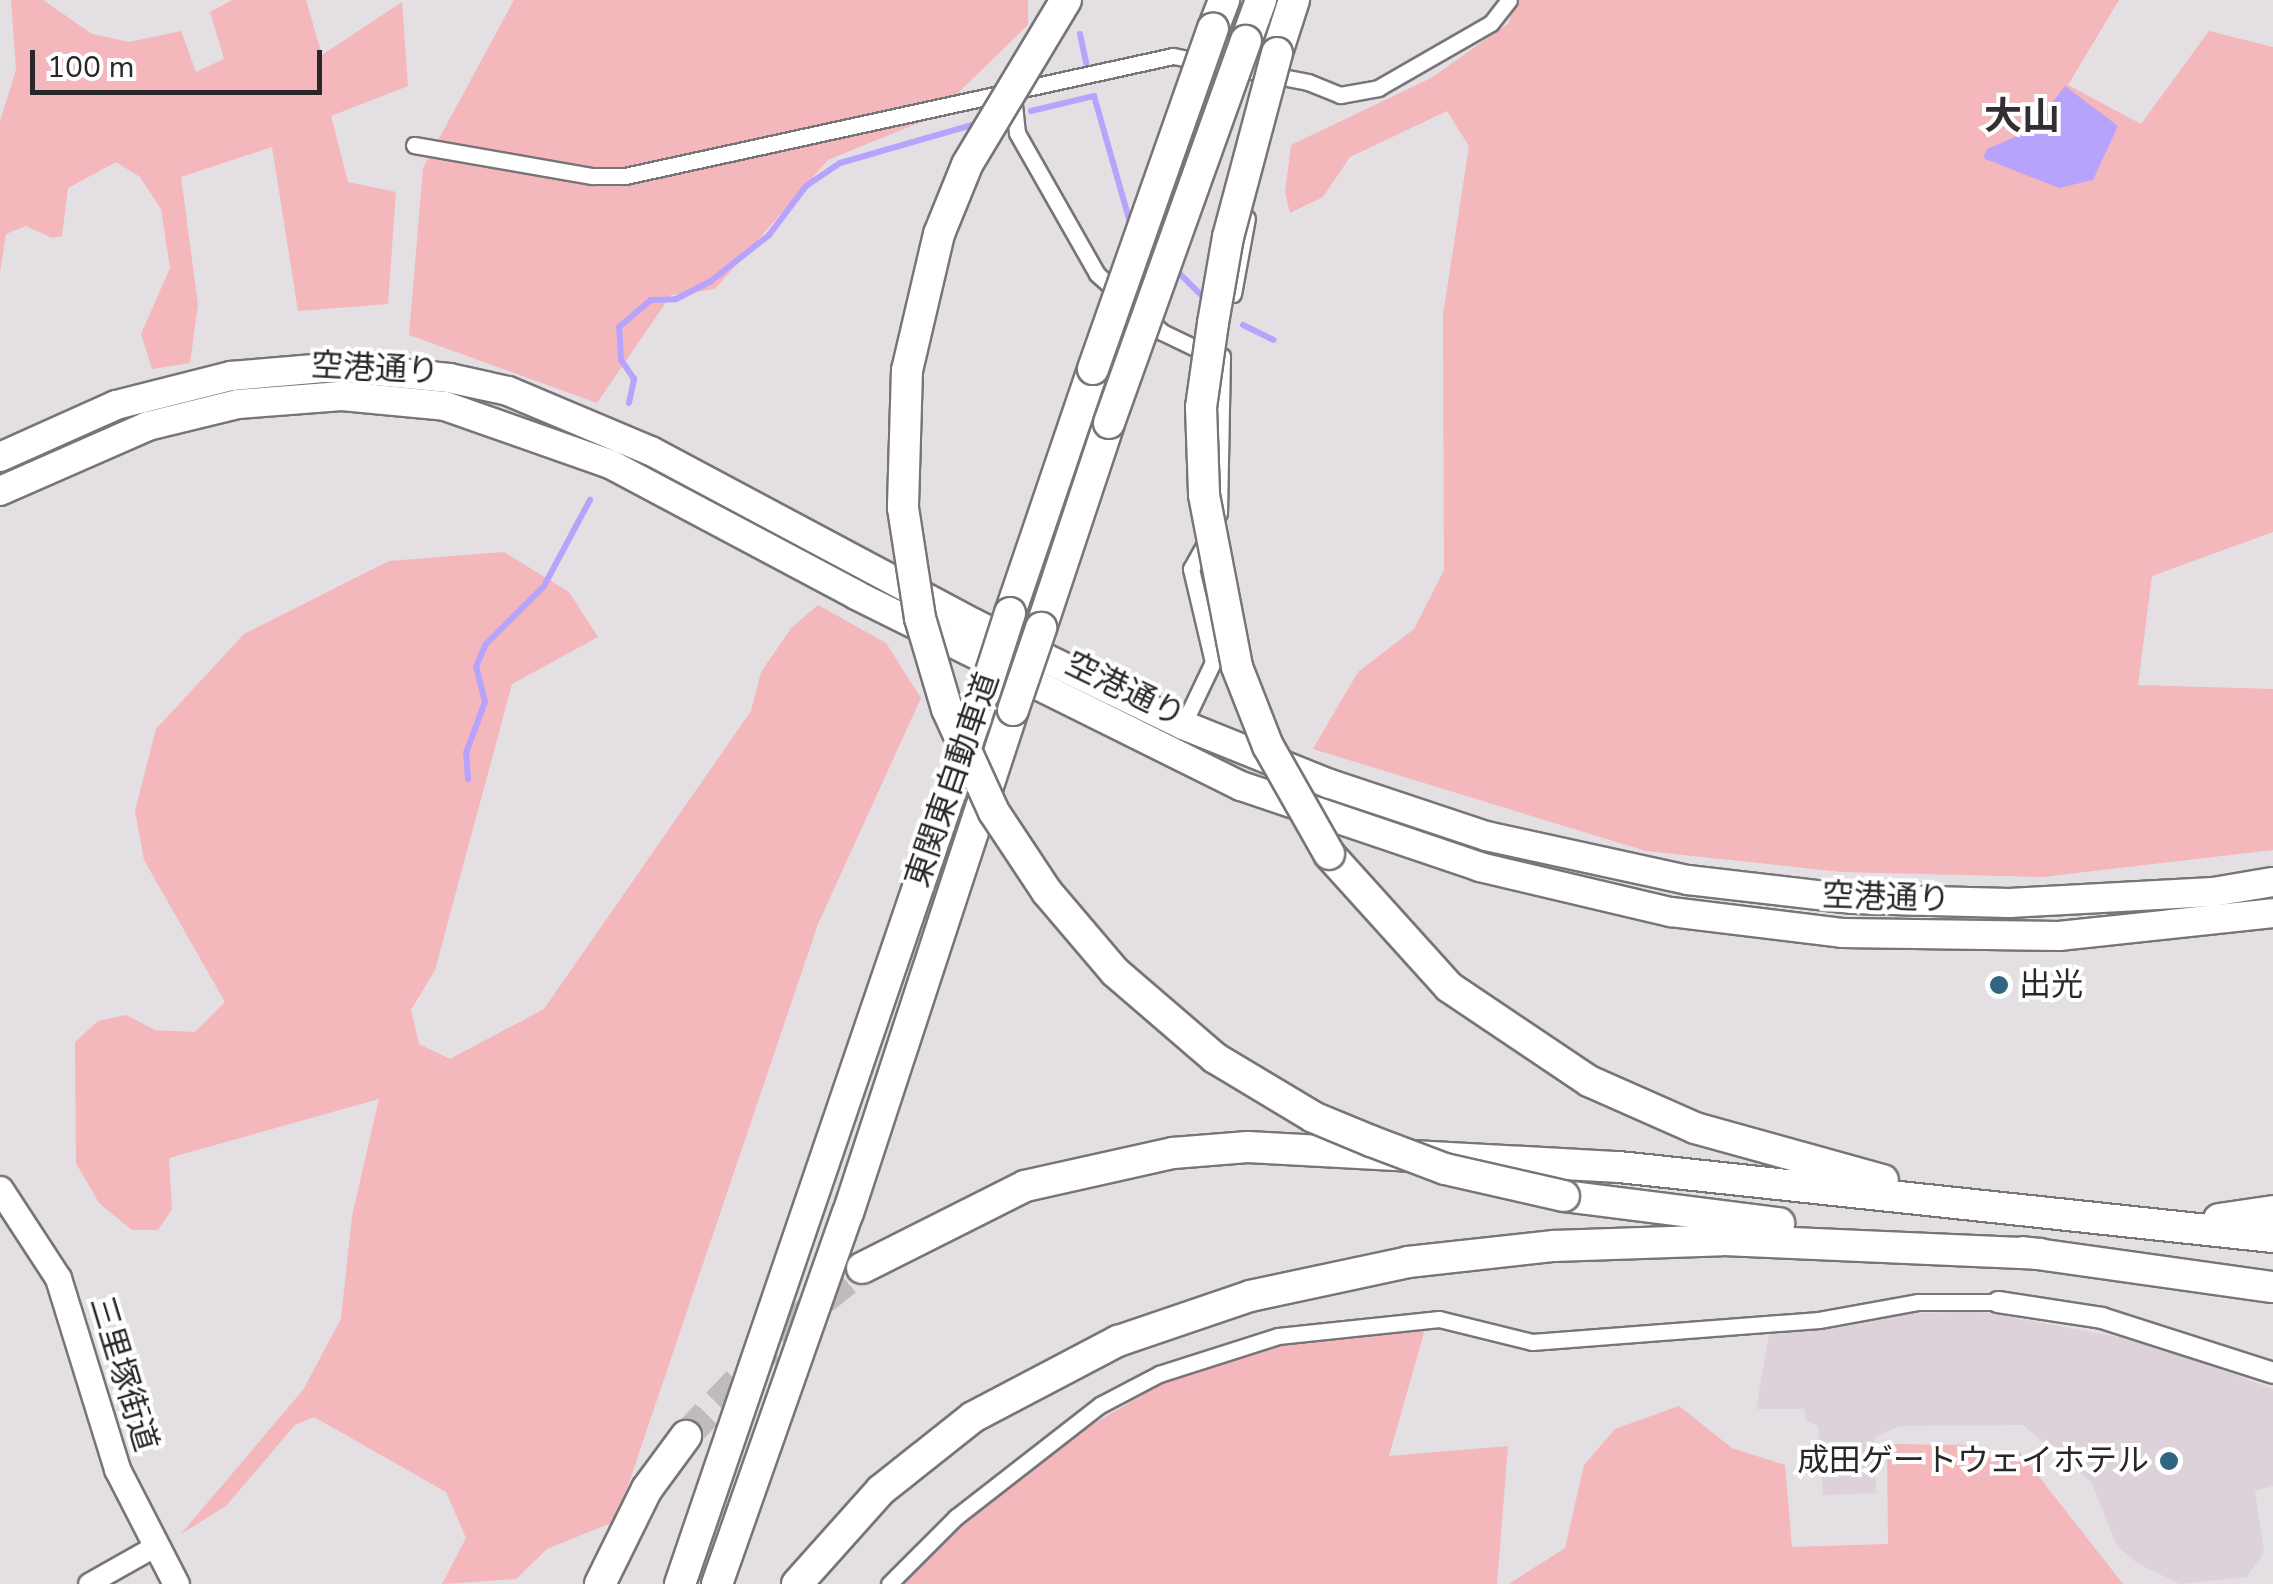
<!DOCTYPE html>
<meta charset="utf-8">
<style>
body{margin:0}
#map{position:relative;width:2273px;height:1584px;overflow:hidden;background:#e3dfe2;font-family:"Nunito Sans","Noto Sans JP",sans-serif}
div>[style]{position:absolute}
.built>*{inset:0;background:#ddd2da}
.green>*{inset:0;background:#f4b7bc}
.water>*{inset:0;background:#b8a3fc}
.stream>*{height:6px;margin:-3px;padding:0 3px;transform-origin:3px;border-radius:3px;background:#b8a3fc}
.motorway-tunnel>*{height:30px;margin-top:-15px;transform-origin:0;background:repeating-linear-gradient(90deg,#bebabd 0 30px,transparent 0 45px)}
.roads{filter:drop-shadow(2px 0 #787578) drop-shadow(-2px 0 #787578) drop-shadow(0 2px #787578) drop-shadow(0 -2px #787578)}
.minor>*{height:15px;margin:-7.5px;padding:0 7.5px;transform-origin:7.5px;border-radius:7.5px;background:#fff}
.tertiary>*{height:20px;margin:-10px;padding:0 10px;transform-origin:10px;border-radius:10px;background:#fff}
.primary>*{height:25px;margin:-12.5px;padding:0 12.5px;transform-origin:12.5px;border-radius:12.5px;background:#fff}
.trunk>*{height:28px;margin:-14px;padding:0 14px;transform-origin:14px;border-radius:14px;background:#fff}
.motorway>*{height:30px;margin:-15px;padding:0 15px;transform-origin:15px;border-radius:15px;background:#fff}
.bridges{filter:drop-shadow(2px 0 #787578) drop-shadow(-2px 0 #787578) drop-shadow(0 2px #787578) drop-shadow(0 -2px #787578)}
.motorway-bridge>*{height:30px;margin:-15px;padding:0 15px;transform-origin:15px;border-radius:15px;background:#fff}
.dots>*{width:28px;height:28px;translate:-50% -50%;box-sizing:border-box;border:5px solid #fff;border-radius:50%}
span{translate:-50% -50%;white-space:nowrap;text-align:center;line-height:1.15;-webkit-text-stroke:8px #fff;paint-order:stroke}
.street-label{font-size:32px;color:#292729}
.poi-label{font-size:32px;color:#292729}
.left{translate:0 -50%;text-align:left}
.right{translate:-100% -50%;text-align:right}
.quarter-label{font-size:38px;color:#322e31;font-weight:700}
.scale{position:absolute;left:30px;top:50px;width:292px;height:45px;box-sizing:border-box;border:5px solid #292729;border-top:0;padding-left:12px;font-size:30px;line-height:35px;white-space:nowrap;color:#292729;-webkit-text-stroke:8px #fff;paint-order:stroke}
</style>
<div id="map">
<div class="built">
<i style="clip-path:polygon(1976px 1311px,2147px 1342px,2273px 1389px,2273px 1486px,2255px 1491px,2264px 1552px,2247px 1577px,2180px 1584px,2137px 1563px,2117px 1546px,2092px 1483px,2023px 1425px,1899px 1426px,1874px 1438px,1876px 1493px,1823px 1495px,1818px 1426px,1806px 1421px,1804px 1409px,1756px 1409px,1769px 1334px,1852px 1325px,1876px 1315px)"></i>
</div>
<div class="green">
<i style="clip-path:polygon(11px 0,43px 0,92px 34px,129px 42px,181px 31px,196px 72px,224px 59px,210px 12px,232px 0,306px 0,322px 55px,402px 2px,408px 86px,331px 116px,348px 182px,396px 192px,388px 304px,298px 311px,272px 147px,181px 177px,198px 305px,190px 363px,152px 369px,141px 334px,170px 268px,161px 209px,140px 177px,116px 162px,68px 188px,62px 236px,52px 238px,26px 226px,6px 234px,0 272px,0 121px,16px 70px)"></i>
<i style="clip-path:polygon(514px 0,1028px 0,1028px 25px,933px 117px,828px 160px,715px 289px,671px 295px,597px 403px,409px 335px,423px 168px)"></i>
<i style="clip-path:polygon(1515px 0,2119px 0,2068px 85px,2141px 124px,2209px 31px,2273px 47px,2273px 532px,2152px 576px,2138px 685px,2273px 689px,2273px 850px,2042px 877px,1842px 872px,1646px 851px,1313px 749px,1358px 672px,1414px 629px,1444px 570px,1443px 315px,1469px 146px,1447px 111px,1350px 157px,1323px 197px,1290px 213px,1285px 192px,1291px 145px,1431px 78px,1509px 23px)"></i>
<i style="clip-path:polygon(504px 552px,569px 592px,598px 637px,512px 684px,435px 970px,411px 1010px,419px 1044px,450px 1059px,544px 1009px,751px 711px,761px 672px,792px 627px,818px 605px,886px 643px,921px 698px,818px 924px,616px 1521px,547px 1549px,516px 1579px,442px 1584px,466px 1538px,446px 1492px,314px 1417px,295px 1425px,226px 1506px,181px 1534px,303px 1390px,341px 1319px,352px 1216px,379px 1099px,169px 1158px,172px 1209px,158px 1230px,132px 1230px,99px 1203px,76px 1163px,75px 1042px,98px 1021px,126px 1015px,155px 1030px,195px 1032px,225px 1002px,144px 860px,135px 811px,156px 729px,244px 634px,389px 561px)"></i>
<i style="clip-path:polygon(1425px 1329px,1389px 1456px,1508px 1446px,1497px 1584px,901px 1584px,946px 1535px,1051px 1449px,1178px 1374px,1285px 1342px)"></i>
<i style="clip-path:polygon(1679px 1406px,1732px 1448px,1785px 1465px,1792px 1547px,1888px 1544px,1887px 1444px,1965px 1445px,1985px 1459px,2018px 1450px,2123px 1584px,1509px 1584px,1565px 1548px,1584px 1465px,1615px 1429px)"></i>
</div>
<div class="water">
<i style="clip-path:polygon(2065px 86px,2118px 126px,2093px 180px,2059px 188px,1983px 158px,1987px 149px,2031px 130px)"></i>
</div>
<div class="stream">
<i style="left:1080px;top:34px;width:30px;rotate:78deg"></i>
<i style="left:1031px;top:111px;width:65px;rotate:-13.4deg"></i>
<i style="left:1094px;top:96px;width:135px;rotate:74.1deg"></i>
<i style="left:1176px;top:270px;width:42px;rotate:45deg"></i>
<i style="left:1243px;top:325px;width:34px;rotate:26deg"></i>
<i style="left:629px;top:403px;width:25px;rotate:-78deg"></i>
<i style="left:634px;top:379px;width:23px;rotate:-124deg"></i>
<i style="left:621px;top:360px;width:33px;rotate:-93deg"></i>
<i style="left:619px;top:327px;width:42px;rotate:-40.2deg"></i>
<i style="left:651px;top:300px;width:25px;rotate:-2deg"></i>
<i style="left:676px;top:299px;width:39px;rotate:-27deg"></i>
<i style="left:711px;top:281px;width:74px;rotate:-38.4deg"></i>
<i style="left:769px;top:235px;width:61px;rotate:-52.9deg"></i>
<i style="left:806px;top:186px;width:41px;rotate:-34.1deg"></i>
<i style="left:840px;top:163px;width:145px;rotate:-16.1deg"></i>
<i style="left:468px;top:779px;width:26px;rotate:-94deg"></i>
<i style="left:466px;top:753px;width:54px;rotate:-69.6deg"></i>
<i style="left:485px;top:702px;width:36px;rotate:-104deg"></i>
<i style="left:476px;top:667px;width:25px;rotate:-67deg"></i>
<i style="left:486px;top:644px;width:82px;rotate:-45deg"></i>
<i style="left:544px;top:586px;width:98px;rotate:-61.9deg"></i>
</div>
<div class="motorway-tunnel">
<i style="left:686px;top:1436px;width:149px;rotate:-46.6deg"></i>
<i style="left:788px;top:1328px;width:95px;rotate:-39deg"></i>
</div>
<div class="roads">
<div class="minor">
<i style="left:1013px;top:95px;width:38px;rotate:84deg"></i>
<i style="left:1017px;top:133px;width:162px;rotate:60.4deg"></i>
<i style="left:1097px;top:274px;width:87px;rotate:41.7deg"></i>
<i style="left:1162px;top:332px;width:53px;rotate:25.6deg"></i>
<i style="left:414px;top:145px;width:181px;rotate:9.9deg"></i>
<i style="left:592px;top:176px;width:33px"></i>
<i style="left:625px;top:176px;width:561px;rotate:-12.35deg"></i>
<i style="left:1173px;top:56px;width:137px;rotate:10.9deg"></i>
<i style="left:1308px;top:82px;width:35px;rotate:22deg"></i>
<i style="left:1340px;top:95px;width:39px;rotate:-10deg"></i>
<i style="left:1378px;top:88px;width:130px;rotate:-29.9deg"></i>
<i style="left:1491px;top:23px;width:29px;rotate:-52deg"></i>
<i style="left:1233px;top:294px;width:77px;rotate:-79.6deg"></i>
<i style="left:1219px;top:513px;width:157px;rotate:-88.9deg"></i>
<i style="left:1183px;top:725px;width:70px;rotate:-64.5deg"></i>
<i style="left:1213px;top:662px;width:96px;rotate:-103.3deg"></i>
<i style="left:1191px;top:569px;width:35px;rotate:-61deg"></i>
<i style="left:889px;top:1584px;width:95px;rotate:-45deg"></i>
<i style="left:956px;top:1517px;width:182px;rotate:-37.9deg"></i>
<i style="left:1100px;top:1405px;width:67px;rotate:-27.7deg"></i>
<i style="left:1159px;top:1374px;width:125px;rotate:-17.7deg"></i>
<i style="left:1278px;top:1336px;width:162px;rotate:-6deg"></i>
<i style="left:1439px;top:1319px;width:96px;rotate:13.9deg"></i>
<i style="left:1532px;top:1342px;width:288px;rotate:-4.4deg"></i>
<i style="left:1819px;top:1320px;width:101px;rotate:-10.3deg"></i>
<i style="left:1918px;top:1302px;width:80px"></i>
</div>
<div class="tertiary">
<i style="left:1998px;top:1302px;width:105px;rotate:8.7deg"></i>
<i style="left:2102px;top:1318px;width:180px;rotate:17.8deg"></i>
<i style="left:89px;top:1584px;width:73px;rotate:-29.4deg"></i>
</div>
<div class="primary">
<i style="left:0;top:1189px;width:106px;rotate:56.9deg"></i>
<i style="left:58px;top:1278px;width:200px;rotate:72.8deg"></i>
<i style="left:117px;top:1469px;width:129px;rotate:62.8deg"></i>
</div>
<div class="trunk">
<i style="left:0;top:457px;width:127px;rotate:-24.1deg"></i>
<i style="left:116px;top:405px;width:119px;rotate:-14.2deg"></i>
<i style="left:231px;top:376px;width:104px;rotate:-4.9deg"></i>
<i style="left:335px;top:367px;width:115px;rotate:5.5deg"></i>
<i style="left:449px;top:378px;width:60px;rotate:12.4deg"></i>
<i style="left:508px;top:391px;width:155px;rotate:22.8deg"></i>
<i style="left:651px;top:451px;width:367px;rotate:28.1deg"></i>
<i style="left:975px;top:624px;width:231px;rotate:25.9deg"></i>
<i style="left:1183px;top:725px;width:158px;rotate:21.9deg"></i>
<i style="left:1330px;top:784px;width:164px;rotate:18.4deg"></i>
<i style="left:1486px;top:836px;width:207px;rotate:12.3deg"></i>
<i style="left:1688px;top:880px;width:166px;rotate:6.6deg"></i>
<i style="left:1853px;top:899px;width:156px;rotate:1.5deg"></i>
<i style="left:2009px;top:903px;width:204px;rotate:-3.1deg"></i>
<i style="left:2213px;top:892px;width:61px;rotate:-9.5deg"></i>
<i style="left:0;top:491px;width:162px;rotate:-23.7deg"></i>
<i style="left:148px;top:426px;width:93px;rotate:-13.7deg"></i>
<i style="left:238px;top:404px;width:104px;rotate:-4.4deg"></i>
<i style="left:342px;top:396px;width:103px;rotate:5.5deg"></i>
<i style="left:445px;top:406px;width:175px;rotate:19.4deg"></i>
<i style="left:610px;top:464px;width:279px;rotate:28deg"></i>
<i style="left:856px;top:595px;width:430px;rotate:26.4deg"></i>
<i style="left:1241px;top:786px;width:252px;rotate:18.7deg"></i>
<i style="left:1480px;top:867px;width:196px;rotate:13.3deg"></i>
<i style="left:1671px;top:912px;width:172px;rotate:7deg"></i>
<i style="left:1842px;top:933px;width:217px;rotate:0.8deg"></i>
<i style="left:2059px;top:936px;width:215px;rotate:-6.1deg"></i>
</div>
<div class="motorway">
<i style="left:1213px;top:29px;width:31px;rotate:-69deg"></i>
<i style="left:1246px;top:41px;width:44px;rotate:-69.9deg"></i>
<i style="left:1277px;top:53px;width:56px;rotate:-72.2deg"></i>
<i style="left:1010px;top:613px;width:258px;rotate:-71.2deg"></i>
<i style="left:1041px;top:628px;width:216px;rotate:-71.6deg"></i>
<i style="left:1329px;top:854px;width:179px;rotate:47.9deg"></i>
<i style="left:1449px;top:987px;width:169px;rotate:33.9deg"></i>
<i style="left:1589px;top:1081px;width:116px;rotate:23.9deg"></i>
<i style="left:1695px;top:1128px;width:195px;rotate:15.5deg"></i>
<i style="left:1564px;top:1196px;width:217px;rotate:7.2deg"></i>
<i style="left:2219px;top:1219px;width:55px;rotate:-8.4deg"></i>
<i style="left:2023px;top:1252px;width:252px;rotate:8deg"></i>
<i style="left:862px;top:1268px;width:182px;rotate:-26.7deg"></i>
<i style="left:1025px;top:1186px;width:152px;rotate:-12.6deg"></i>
<i style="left:1173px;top:1153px;width:75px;rotate:-4.6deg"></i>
<i style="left:1248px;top:1147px;width:372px;rotate:3.1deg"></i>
<i style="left:1619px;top:1167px;width:658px;rotate:6.11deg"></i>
<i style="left:600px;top:1584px;width:106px;rotate:-63.7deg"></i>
<i style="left:647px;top:1489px;width:66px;rotate:-53.7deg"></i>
<i style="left:680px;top:1584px;width:940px;rotate:-71.14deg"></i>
<i style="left:717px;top:1584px;width:393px;rotate:-70.6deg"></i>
<i style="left:848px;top:1213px;width:529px;rotate:-71.84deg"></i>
<i style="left:797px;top:1584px;width:126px;rotate:-48.2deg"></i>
<i style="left:881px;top:1490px;width:117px;rotate:-38.4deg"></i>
<i style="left:973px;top:1417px;width:164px;rotate:-27.7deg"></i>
<i style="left:1118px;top:1341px;width:139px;rotate:-18.8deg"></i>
<i style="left:1250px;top:1296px;width:162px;rotate:-12.1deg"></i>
<i style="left:1408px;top:1262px;width:147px;rotate:-6.3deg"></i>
<i style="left:1554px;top:1246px;width:168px;rotate:-2deg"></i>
<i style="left:1722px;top:1240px;width:318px;rotate:2.5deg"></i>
</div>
</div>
<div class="bridges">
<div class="motorway-bridge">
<i style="left:1066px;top:0;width:192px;rotate:121deg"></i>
<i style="left:967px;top:165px;width:74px;rotate:112.1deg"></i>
<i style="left:939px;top:234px;width:140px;rotate:103.2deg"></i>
<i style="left:907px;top:370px;width:138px;rotate:91.7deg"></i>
<i style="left:903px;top:508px;width:111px;rotate:81.2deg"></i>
<i style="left:920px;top:618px;width:95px;rotate:73.5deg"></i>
<i style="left:947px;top:709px;width:113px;rotate:65.5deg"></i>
<i style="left:994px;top:812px;width:96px;rotate:56.5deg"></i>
<i style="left:1047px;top:892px;width:105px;rotate:49.6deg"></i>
<i style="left:1115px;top:972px;width:132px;rotate:40.7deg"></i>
<i style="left:1215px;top:1058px;width:114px;rotate:31deg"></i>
<i style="left:1313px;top:1117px;width:63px;rotate:22.5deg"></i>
<i style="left:1371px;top:1141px;width:79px;rotate:20.7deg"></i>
<i style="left:1445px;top:1169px;width:122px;rotate:12.8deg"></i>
<i style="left:1277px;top:53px;width:190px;rotate:104.9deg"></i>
<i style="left:1228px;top:237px;width:87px;rotate:99.9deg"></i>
<i style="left:1213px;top:323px;width:85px;rotate:98.1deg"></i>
<i style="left:1201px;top:407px;width:88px;rotate:88deg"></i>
<i style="left:1204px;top:495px;width:175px;rotate:79.1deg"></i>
<i style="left:1237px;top:667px;width:85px;rotate:68.6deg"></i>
<i style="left:1268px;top:746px;width:124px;rotate:60.5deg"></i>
<i style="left:1093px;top:369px;width:361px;rotate:-70.6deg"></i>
<i style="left:1109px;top:423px;width:406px;rotate:-70.3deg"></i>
<i style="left:984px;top:694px;width:85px;rotate:-72.2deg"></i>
<i style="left:1013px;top:710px;width:87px;rotate:-71.1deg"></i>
</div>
</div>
<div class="dots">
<i style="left:1999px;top:985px;background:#306481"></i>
<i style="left:2169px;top:1461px;background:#306481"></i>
</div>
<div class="street-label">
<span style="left:375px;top:369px;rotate:3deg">空港通り</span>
<span style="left:1125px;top:690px;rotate:26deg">空港通り</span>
<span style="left:953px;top:780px;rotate:-71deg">東関東自動車道</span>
<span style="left:1886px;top:898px;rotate:2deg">空港通り</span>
<span style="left:123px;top:1374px;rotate:73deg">三里塚街道</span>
</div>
<div class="poi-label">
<span class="left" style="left:2019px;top:985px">出光</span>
<span class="right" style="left:2149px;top:1461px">成田ゲートウェイホテル</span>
</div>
<div class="quarter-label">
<span style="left:2022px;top:117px">大山</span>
</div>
<div class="scale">100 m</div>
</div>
